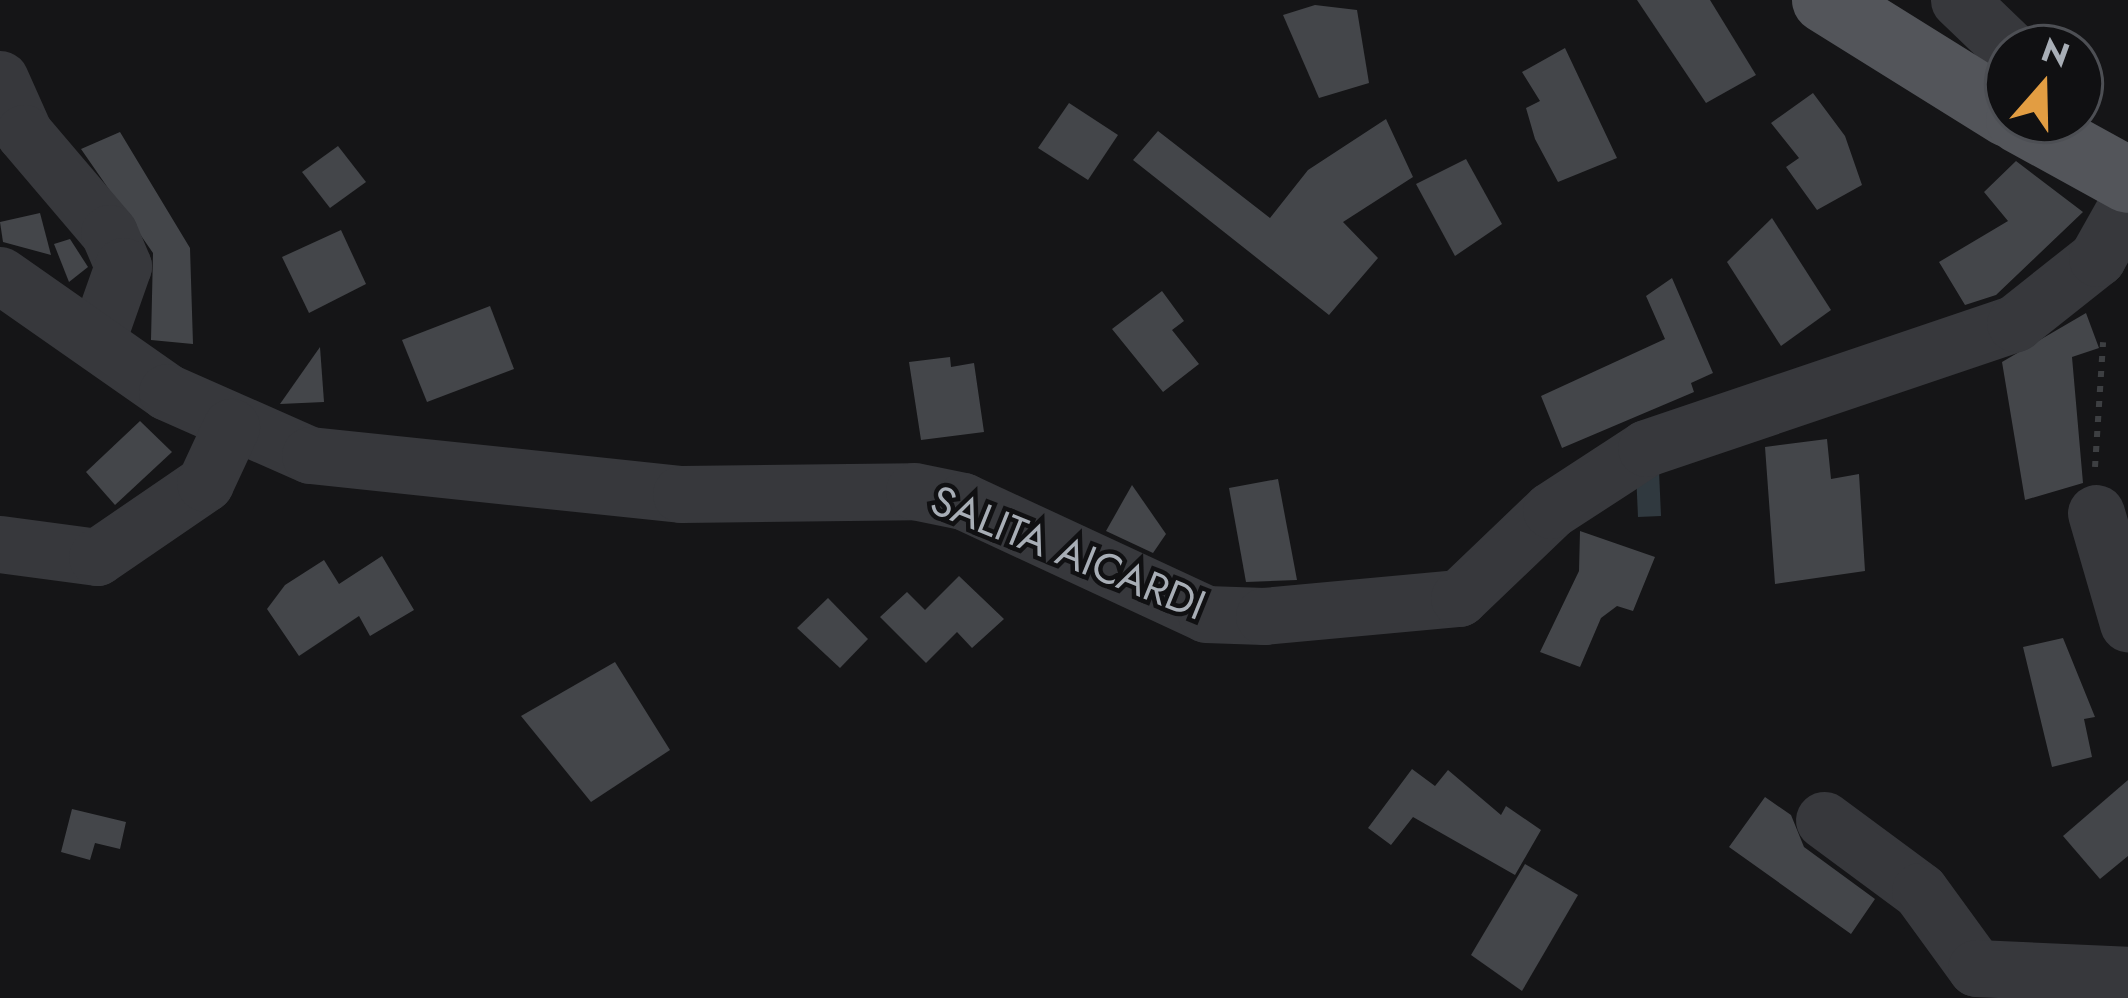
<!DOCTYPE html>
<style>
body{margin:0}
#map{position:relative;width:2128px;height:998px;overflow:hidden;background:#151517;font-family:Jost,sans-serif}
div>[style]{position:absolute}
.water>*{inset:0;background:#30393f}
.building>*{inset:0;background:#44464a}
.path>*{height:6px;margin-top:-3px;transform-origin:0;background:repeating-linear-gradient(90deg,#3d3f42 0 6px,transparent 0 15px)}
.minor>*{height:57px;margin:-28.5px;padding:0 28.5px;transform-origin:28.5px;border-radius:28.5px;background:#37383c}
.major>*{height:66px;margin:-33px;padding:0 33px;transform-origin:33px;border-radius:33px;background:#53555a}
span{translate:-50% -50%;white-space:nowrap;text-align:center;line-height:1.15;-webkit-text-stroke:9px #101012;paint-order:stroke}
.street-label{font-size:42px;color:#a8aeb6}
.north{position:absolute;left:1984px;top:24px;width:120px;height:120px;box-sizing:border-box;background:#101012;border:3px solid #4d4f54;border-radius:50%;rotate:20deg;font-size:33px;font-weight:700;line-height:48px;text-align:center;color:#a8aeb6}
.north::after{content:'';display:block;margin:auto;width:42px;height:54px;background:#e29d42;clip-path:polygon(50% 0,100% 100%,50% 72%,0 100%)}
</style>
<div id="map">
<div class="water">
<i style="clip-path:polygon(1659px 471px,1661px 516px,1638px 517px,1636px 472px)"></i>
</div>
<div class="building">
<i style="clip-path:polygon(1637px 0,1710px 0,1756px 75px,1706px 103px)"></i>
<i style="clip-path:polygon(1315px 5px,1357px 10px,1369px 83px,1319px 98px,1283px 15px)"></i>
<i style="clip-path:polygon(1565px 48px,1617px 158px,1558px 182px,1535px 139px,1526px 108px,1540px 101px,1522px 72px)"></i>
<i style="clip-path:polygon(1813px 93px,1845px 136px,1862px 185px,1817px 210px,1786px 167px,1799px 158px,1771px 123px)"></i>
<i style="clip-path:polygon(1069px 103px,1118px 135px,1088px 180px,1038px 148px)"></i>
<i style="clip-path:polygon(1386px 119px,1413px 177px,1343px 222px,1378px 258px,1329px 315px,1133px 160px,1158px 131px,1270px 218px,1308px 170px)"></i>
<i style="clip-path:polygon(120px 132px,190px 248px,193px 344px,151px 340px,153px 253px,81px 149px)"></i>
<i style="clip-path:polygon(338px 146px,366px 182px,330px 208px,302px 172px)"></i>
<i style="clip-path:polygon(1466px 159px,1502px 224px,1455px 256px,1416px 184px)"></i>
<i style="clip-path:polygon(2016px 161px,2083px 212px,1996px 295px,1965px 305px,1939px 262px,2008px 221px,1984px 192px)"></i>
<i style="clip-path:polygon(40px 213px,51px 255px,3px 242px,0 222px)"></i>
<i style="clip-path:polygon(1772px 218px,1831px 310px,1781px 346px,1727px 262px)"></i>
<i style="clip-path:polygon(341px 230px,366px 284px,309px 313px,282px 257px)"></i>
<i style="clip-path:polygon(70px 239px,88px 267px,69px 282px,54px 244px)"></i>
<i style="clip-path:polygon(1672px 278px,1713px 373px,1691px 383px,1694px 392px,1562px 448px,1541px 396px,1665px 339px,1646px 296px)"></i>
<i style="clip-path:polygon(1162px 291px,1184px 321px,1172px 330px,1199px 364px,1163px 392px,1112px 329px)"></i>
<i style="clip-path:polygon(490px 306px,514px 369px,427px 402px,402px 340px)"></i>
<i style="clip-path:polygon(2086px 313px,2099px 348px,2072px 357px,2083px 483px,2025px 500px,2002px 362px)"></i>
<i style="clip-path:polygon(320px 347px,324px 402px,280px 404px)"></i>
<i style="clip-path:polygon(950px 357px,951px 367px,974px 363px,984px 432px,921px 440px,909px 362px)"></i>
<i style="clip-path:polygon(140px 421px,172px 452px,115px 505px,86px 472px)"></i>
<i style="clip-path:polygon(1827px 439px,1831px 479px,1859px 474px,1865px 571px,1775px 584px,1765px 447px)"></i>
<i style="clip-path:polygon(1278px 479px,1297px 580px,1246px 582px,1229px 488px)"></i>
<i style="clip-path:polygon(1132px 485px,1166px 534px,1153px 553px,1106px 531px)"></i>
<i style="clip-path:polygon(1580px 531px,1655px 557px,1633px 611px,1617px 606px,1601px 618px,1580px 667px,1540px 652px,1579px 571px)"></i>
<i style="clip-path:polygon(382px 556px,414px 610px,370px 636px,359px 616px,299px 656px,267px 609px,285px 585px,324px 560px,339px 584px)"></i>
<i style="clip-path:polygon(959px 576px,1004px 619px,972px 648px,957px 632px,926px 663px,880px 617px,907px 592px,925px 610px)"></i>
<i style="clip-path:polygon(828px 598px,868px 639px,840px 668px,797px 628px)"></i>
<i style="clip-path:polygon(2063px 638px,2095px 717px,2084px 719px,2092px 757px,2052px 767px,2023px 647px)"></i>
<i style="clip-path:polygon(615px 662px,670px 750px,591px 802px,521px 716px)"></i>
<i style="clip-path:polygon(1412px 769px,1435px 786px,1448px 770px,1501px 815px,1506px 806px,1541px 830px,1515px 875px,1413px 817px,1391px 845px,1368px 828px)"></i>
<i style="clip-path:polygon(2128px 780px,2128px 856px,2100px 879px,2063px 836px)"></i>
<i style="clip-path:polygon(1765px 797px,1791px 815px,1804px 847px,1875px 899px,1851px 934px,1729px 847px)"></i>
<i style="clip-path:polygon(72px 809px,126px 822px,120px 849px,95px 843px,90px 860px,61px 852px)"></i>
<i style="clip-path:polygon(1525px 864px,1578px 895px,1522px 991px,1471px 955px)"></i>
</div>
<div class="path">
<i style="left:2095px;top:467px;width:125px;rotate:-86.3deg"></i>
</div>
<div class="minor">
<i style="left:1959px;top:0;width:69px;rotate:43.8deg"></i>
<i style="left:0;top:79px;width:59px;rotate:66deg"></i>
<i style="left:24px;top:133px;width:131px;rotate:49.6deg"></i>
<i style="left:109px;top:233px;width:36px;rotate:67deg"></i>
<i style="left:123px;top:266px;width:78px;rotate:109.4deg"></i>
<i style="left:0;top:275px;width:204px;rotate:35deg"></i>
<i style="left:167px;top:392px;width:156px;rotate:23.8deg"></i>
<i style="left:310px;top:455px;width:373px;rotate:6deg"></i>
<i style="left:681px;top:494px;width:233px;rotate:-0.7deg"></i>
<i style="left:914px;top:491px;width:50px;rotate:11.5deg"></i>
<i style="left:963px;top:501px;width:268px;rotate:24.9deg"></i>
<i style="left:1206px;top:614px;width:58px;rotate:2deg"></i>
<i style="left:1264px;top:616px;width:196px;rotate:-5.3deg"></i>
<i style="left:1459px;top:598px;width:127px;rotate:-43.7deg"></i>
<i style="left:1551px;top:510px;width:113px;rotate:-33.1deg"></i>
<i style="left:1646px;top:448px;width:390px;rotate:-18.7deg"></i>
<i style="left:2015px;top:323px;width:105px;rotate:-38.4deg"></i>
<i style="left:2097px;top:258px;width:63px;rotate:-60.6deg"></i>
<i style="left:2096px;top:513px;width:115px;rotate:73.8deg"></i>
<i style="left:0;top:544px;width:98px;rotate:7.6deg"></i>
<i style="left:97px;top:557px;width:131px;rotate:-34.4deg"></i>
<i style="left:205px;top:483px;width:62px;rotate:-65.1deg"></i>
<i style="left:1824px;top:820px;width:119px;rotate:36.5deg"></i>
<i style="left:1920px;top:891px;width:95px;rotate:54deg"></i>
<i style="left:1976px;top:968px;width:152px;rotate:2.6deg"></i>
</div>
<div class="major">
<i style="left:1825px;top:0;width:216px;rotate:31.9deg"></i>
<i style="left:2019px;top:120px;width:124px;rotate:28.8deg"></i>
</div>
<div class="street-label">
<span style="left:1068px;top:553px;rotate:22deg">SALITA AICARDI</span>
</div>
<div class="north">N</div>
</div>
